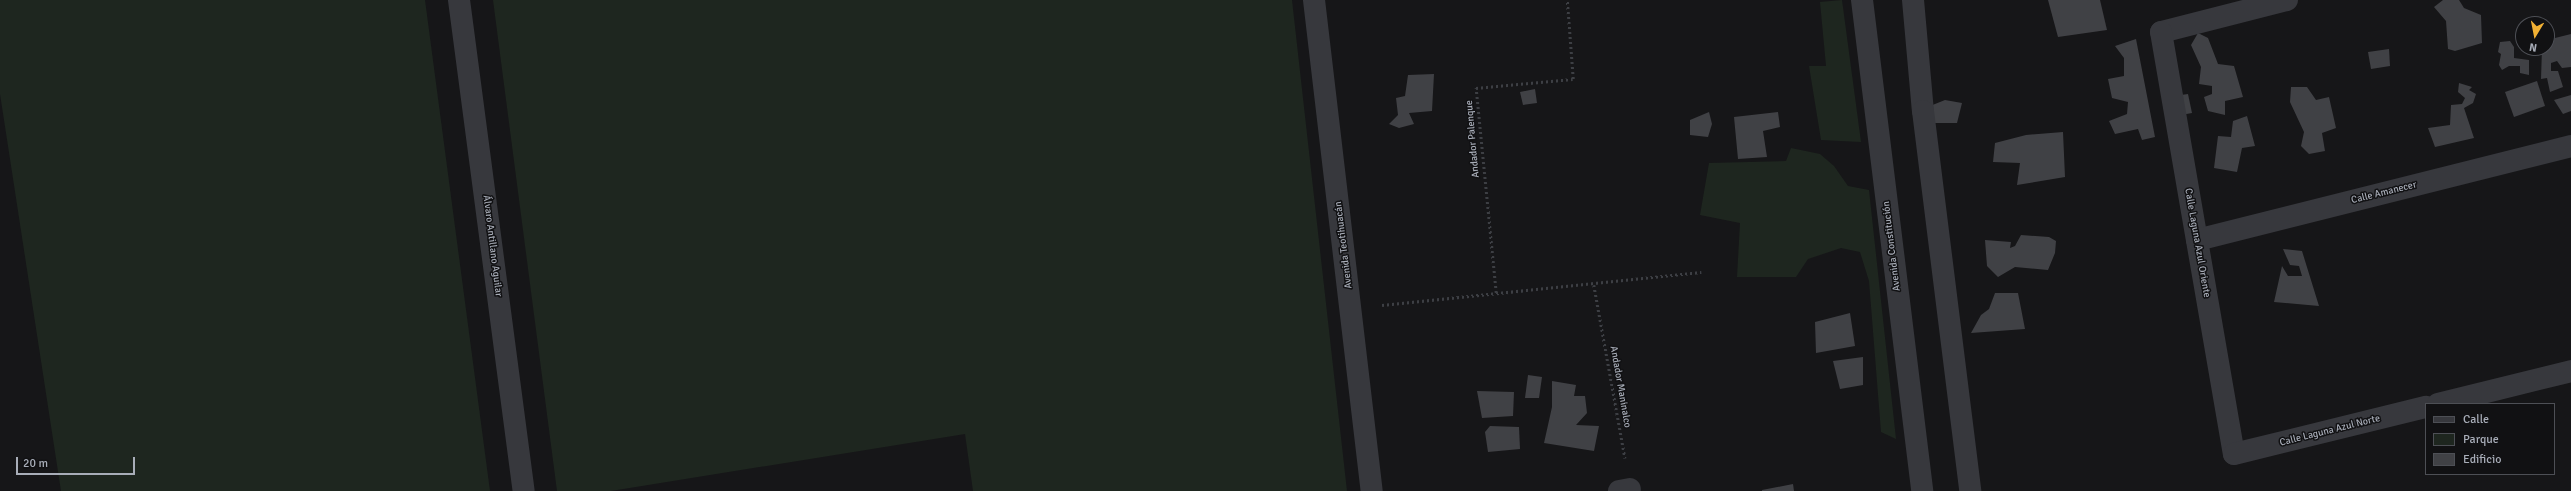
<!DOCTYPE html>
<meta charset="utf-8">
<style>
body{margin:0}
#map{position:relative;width:2571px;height:491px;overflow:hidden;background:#161618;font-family:Signika,sans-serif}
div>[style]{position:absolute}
.green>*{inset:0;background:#1e261f}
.building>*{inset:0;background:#404145}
.path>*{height:2.5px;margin-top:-1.25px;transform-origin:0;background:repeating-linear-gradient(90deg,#3d3f44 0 2px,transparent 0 5px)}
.minor>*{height:22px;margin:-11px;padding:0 11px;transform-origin:11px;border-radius:11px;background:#37383d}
span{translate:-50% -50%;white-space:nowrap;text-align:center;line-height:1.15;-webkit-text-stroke:3px #111113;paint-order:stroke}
.street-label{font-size:10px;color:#a8adb8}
.legend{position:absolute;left:2425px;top:403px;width:130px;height:72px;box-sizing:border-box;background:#111113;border:1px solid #4d4f55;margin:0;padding:5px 7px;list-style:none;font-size:12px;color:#a8adb8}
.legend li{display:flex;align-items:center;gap:8px;height:20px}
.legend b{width:20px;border:1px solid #4d4f55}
.north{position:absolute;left:2515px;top:16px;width:40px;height:40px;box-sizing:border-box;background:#111113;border:1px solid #4d4f55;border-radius:50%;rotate:190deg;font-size:11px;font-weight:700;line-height:16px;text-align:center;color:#a8adb8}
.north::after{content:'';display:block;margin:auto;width:14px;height:18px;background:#f2b134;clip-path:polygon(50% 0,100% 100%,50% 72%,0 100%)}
.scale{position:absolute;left:16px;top:457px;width:119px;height:18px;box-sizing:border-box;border:2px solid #a8adb8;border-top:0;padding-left:5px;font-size:12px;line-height:14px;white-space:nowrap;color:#a8adb8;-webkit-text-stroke:3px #111113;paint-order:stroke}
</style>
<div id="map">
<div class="green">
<i style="clip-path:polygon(0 0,425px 0,490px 491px,61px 491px,0 94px)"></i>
<i style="clip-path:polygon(493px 0,1292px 0,1347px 491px,973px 491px,965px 434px,611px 491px,557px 491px)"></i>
<i style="clip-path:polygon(1842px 0,1861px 142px,1821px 140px,1809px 66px,1826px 66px,1820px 2px)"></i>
<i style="clip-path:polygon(1791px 148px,1820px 154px,1834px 166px,1848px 186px,1869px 190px,1896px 439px,1881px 432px,1869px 281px,1860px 252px,1841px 248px,1808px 259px,1796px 277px,1737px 277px,1740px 223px,1700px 215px,1709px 163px,1786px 161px)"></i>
</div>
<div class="building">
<i style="clip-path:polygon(2048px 0,2100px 0,2107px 30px,2058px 37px)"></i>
<i style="clip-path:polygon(2443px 0,2459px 0,2464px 8px,2481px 15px,2482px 43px,2455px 51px,2448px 49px,2446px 21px,2434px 7px)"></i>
<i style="clip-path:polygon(2198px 33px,2208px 38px,2218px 64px,2234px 66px,2243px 97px,2225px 101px,2225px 115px,2208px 111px,2204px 97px,2212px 94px,2212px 86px,2199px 84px,2201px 67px,2191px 45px)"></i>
<i style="clip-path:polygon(2571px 34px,2571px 67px,2562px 68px,2557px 61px,2551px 63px,2551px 71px,2558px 71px,2563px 87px,2550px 92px,2547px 78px,2541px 79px,2542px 48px,2547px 48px,2547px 40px)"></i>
<i style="clip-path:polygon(2136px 39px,2155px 137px,2142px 140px,2138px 129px,2115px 134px,2109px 121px,2127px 114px,2128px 102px,2112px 98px,2108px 79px,2124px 76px,2124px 58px,2115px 46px)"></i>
<i style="clip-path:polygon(2510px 41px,2514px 47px,2514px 58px,2529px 60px,2529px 75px,2520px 73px,2520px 66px,2509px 66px,2502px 70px,2499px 65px,2501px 54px,2498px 52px,2500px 42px)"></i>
<i style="clip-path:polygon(2389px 49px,2390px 66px,2371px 69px,2368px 52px)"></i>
<i style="clip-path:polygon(1434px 74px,1432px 111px,1409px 113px,1414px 124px,1399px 128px,1389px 124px,1398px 115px,1396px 98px,1405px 96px,1408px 75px)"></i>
<i style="clip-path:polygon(2537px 81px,2545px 106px,2514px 117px,2505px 92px)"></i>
<i style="clip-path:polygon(2459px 83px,2472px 87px,2469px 90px,2476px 94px,2473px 103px,2464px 108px,2474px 138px,2435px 147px,2428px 128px,2450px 125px,2451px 105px,2462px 104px,2465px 98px,2458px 92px)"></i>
<i style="clip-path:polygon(2291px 87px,2307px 87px,2316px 100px,2329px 97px,2336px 128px,2322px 133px,2325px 151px,2309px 154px,2301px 146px,2304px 132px,2290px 102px)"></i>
<i style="clip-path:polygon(1535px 89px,1537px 103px,1523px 105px,1520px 92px)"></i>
<i style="clip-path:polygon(2188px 94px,2192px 113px,2181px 115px,2181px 95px)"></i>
<i style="clip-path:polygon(2571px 95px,2571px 111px,2563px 114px,2554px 100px)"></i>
<i style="clip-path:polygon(1945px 100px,1962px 103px,1957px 123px,1933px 123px,1930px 106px)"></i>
<i style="clip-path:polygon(1709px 112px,1712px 124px,1708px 137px,1690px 135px,1690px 120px)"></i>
<i style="clip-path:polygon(1778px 112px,1780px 127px,1763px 131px,1767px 157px,1738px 159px,1734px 117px)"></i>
<i style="clip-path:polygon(2247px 116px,2255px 146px,2242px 148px,2237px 172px,2214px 168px,2218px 136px,2231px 137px,2233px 121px)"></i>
<i style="clip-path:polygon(2063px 132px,2065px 177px,2017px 185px,2020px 163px,1993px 162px,1995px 143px,2026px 135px)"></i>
<i style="clip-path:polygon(2021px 235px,2049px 237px,2056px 241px,2055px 253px,2048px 270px,2015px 267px,1998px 277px,1987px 266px,1985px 240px,2011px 242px,2010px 248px,2015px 246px)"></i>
<i style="clip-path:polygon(2283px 249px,2302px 251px,2319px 306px,2274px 302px,2282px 266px,2288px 276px,2302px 276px,2299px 266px,2290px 265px)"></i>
<i style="clip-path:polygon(1995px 293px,2018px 293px,2025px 329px,1971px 333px,1981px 315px,1989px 309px)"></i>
<i style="clip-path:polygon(1850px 313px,1855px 346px,1816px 353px,1815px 322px)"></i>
<i style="clip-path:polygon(1863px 357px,1863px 385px,1840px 389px,1833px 361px)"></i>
<i style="clip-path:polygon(1528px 375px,1542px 377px,1539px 398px,1525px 398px)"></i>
<i style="clip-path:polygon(1552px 381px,1576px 385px,1574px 396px,1585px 396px,1587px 413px,1576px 425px,1599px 426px,1594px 451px,1544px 443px,1552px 407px)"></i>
<i style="clip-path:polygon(1477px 391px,1514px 392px,1513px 416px,1482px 418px)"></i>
<i style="clip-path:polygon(1490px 426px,1519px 427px,1520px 449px,1488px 452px,1485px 432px)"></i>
<i style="clip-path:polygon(1793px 484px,1794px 491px,1762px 491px,1762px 490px)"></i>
</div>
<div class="path">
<i style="left:1594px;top:285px;width:176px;rotate:79.8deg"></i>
<i style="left:1496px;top:293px;width:206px;rotate:-95.6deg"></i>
<i style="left:1476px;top:88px;width:97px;rotate:-5.3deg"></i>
<i style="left:1573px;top:79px;width:79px;rotate:-94.3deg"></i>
<i style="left:1382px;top:305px;width:321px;rotate:-5.9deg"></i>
</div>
<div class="minor">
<i style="left:459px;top:0;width:495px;rotate:82.5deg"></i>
<i style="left:1314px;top:0;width:494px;rotate:83.3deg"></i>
<i style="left:1862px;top:0;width:495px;rotate:83deg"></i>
<i style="left:1913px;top:0;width:111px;rotate:84.9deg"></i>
<i style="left:1923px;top:111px;width:383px;rotate:82.9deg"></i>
<i style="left:2287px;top:0;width:130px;rotate:165.7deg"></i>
<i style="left:2161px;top:32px;width:428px;rotate:80.2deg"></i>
<i style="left:2234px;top:454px;width:198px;rotate:-13.8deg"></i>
<i style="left:2197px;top:240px;width:386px;rotate:-14.1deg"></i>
<i style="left:2438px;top:404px;width:137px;rotate:-13.9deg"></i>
<i style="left:1619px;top:491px;width:11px;rotate:-10deg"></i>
</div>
<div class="street-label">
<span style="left:1473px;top:139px;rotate:-95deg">Andador Palenque</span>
<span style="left:2384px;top:193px;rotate:-14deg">Calle Amanecer</span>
<span style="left:2197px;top:243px;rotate:80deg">Calle Laguna Azul Oriente</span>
<span style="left:1344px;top:245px;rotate:-97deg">Avenida Teotihuacán</span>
<span style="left:492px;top:246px;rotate:83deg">Álvaro Antillano Aguilar</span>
<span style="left:1892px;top:246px;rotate:-97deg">Avenida Constitución</span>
<span style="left:1620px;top:387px;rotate:80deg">Andador Maninalco</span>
<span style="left:2330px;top:431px;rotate:-14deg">Calle Laguna Azul Norte</span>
</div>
<ul class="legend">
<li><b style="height:5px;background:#37383d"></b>Calle</li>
<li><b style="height:11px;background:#1e261f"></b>Parque</li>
<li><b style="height:11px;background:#404145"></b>Edificio</li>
</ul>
<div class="north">N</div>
<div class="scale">20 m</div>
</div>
